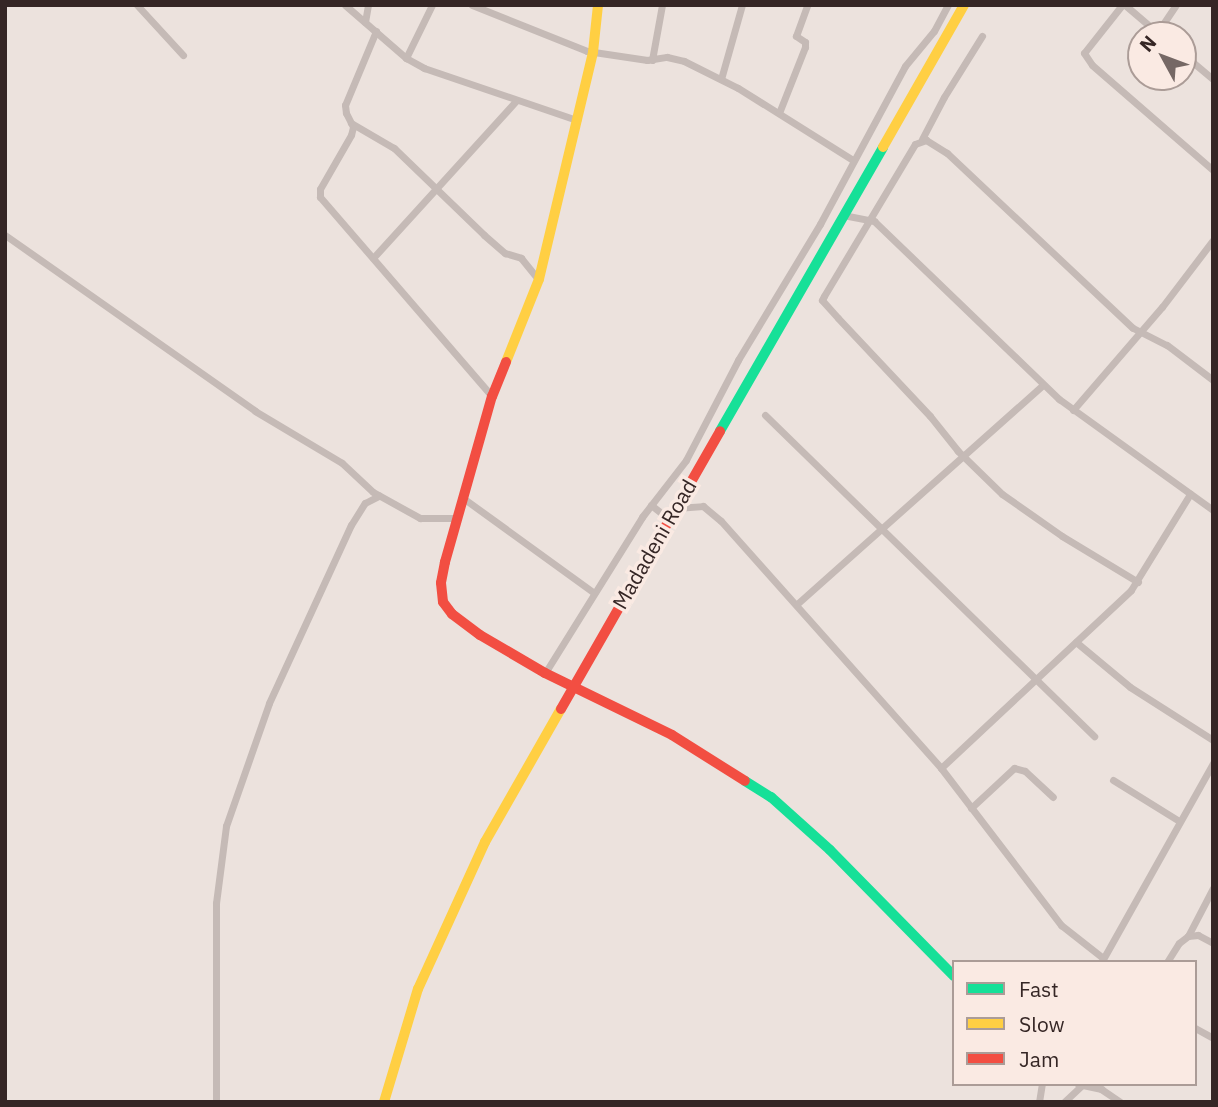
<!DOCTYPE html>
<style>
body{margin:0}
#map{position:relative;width:1218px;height:1107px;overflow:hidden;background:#ece2dd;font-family:"IBM Plex Sans",sans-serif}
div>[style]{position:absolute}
.street>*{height:7px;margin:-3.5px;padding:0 3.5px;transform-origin:3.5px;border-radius:3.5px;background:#c5bab6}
.fast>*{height:10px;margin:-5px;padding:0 5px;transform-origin:5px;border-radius:5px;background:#16e098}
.slow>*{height:10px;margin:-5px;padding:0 5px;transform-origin:5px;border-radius:5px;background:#ffcf43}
.jam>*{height:10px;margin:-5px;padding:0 5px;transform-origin:5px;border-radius:5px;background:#f24e42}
span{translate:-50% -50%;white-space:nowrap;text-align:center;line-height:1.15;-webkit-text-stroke:7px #faeae3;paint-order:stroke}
.street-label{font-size:21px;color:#352625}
.frame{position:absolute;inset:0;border:7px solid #352625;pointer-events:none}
.legend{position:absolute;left:952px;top:960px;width:245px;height:126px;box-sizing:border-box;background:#faeae3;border:2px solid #ab9c97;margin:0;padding:9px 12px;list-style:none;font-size:21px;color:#352625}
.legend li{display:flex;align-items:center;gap:14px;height:35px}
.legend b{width:35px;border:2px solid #ab9c97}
.north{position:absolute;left:1127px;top:21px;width:70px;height:70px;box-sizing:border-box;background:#faeae3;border:2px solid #ab9c97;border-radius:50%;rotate:311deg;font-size:19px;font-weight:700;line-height:28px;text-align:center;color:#352625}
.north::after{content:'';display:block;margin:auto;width:24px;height:32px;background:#756865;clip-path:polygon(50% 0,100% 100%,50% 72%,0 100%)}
</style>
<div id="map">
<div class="street">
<i style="left:137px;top:5px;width:68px;rotate:47.4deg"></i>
<i style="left:345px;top:5px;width:81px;rotate:41deg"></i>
<i style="left:406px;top:58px;width:21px;rotate:29deg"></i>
<i style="left:424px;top:68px;width:162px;rotate:18.8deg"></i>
<i style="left:472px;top:5px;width:124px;rotate:21.8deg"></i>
<i style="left:587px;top:51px;width:61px;rotate:8.5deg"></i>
<i style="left:647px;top:60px;width:20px;rotate:-9deg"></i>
<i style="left:667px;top:57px;width:17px;rotate:13deg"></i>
<i style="left:684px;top:61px;width:60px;rotate:26.6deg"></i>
<i style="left:738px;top:88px;width:136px;rotate:32.1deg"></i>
<i style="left:1122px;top:5px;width:61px;rotate:128.4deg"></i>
<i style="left:1084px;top:53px;width:14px;rotate:56deg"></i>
<i style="left:1092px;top:65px;width:160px;rotate:41deg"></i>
<i style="left:1125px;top:5px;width:46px;rotate:40.6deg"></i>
<i style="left:365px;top:22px;width:17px;rotate:-80deg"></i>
<i style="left:376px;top:31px;width:80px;rotate:112.7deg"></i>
<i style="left:345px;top:105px;width:8px;rotate:83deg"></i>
<i style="left:346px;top:113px;width:16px;rotate:63deg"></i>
<i style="left:353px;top:127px;width:8px;rotate:104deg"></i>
<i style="left:351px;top:135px;width:62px;rotate:119.9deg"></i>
<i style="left:320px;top:189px;width:8px;rotate:90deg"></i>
<i style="left:320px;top:197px;width:263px;rotate:49.2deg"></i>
<i style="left:1157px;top:33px;width:34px;rotate:-56deg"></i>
<i style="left:1183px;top:54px;width:39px;rotate:40deg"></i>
<i style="left:406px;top:58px;width:59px;rotate:-63.9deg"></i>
<i style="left:652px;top:60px;width:56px;rotate:-79.7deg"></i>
<i style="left:721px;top:79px;width:77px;rotate:-74.2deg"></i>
<i style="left:779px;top:113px;width:71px;rotate:-68.5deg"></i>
<i style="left:805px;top:47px;width:5px;rotate:-90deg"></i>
<i style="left:805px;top:42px;width:11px;rotate:-146deg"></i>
<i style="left:796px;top:36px;width:33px;rotate:-70deg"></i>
<i style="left:351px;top:123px;width:50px;rotate:30.2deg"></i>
<i style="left:394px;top:148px;width:125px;rotate:44deg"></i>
<i style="left:484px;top:235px;width:28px;rotate:41deg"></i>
<i style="left:505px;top:253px;width:17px;rotate:17deg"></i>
<i style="left:521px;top:258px;width:27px;rotate:51deg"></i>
<i style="left:922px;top:139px;width:47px;rotate:-62.4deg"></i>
<i style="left:944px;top:97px;width:72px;rotate:-58.1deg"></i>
<i style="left:843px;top:215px;width:32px;rotate:11deg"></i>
<i style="left:874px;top:221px;width:257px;rotate:43.9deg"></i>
<i style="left:1059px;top:399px;width:190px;rotate:35.8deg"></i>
<i style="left:5px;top:235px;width:306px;rotate:35.1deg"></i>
<i style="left:255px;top:411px;width:101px;rotate:30.9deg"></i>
<i style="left:342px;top:463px;width:42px;rotate:43.1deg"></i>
<i style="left:373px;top:492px;width:54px;rotate:29deg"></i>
<i style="left:420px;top:518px;width:37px"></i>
<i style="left:373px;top:258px;width:212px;rotate:-47.7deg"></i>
<i style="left:1073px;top:410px;width:136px;rotate:-49.2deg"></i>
<i style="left:1162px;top:307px;width:84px;rotate:-52.7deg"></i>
<i style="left:765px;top:415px;width:460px;rotate:44.3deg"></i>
<i style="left:463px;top:498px;width:162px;rotate:35.9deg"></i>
<i style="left:651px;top:505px;width:23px;rotate:38deg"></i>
<i style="left:676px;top:508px;width:27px;rotate:-4deg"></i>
<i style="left:703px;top:506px;width:23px;rotate:40deg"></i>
<i style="left:721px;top:521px;width:331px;rotate:48.3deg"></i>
<i style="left:941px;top:768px;width:198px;rotate:52.6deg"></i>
<i style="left:1061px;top:925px;width:53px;rotate:38.2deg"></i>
<i style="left:1138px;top:582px;width:89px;rotate:-148.8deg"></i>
<i style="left:1062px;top:536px;width:73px;rotate:-145deg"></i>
<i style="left:1002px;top:494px;width:62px;rotate:-135.7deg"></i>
<i style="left:958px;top:451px;width:45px;rotate:-128.7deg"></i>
<i style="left:930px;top:416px;width:134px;rotate:-133.2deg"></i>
<i style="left:838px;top:318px;width:24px;rotate:-132deg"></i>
<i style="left:822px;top:300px;width:4px;rotate:-63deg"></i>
<i style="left:824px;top:296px;width:177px;rotate:-59.1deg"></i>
<i style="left:915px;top:144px;width:12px;rotate:-20deg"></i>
<i style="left:926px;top:140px;width:25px;rotate:32deg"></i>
<i style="left:947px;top:153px;width:255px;rotate:43.3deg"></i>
<i style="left:1133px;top:328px;width:38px;rotate:27deg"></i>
<i style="left:1167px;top:345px;width:58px;rotate:37.3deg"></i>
<i style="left:797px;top:604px;width:329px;rotate:-41.7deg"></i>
<i style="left:1076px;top:642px;width:70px;rotate:39.8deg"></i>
<i style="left:1130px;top:687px;width:98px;rotate:32.6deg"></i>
<i style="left:545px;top:673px;width:184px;rotate:-58.1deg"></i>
<i style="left:642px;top:517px;width:72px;rotate:-52.3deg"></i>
<i style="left:686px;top:460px;width:113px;rotate:-62.5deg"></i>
<i style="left:738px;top:360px;width:159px;rotate:-58.9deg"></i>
<i style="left:820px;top:224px;width:179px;rotate:-61.7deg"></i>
<i style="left:905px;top:66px;width:45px;rotate:-50.4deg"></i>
<i style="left:934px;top:31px;width:30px;rotate:-62deg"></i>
<i style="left:941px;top:768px;width:260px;rotate:-43.1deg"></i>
<i style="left:1131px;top:590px;width:113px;rotate:-58.4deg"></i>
<i style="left:1113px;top:780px;width:78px;rotate:31.8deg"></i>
<i style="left:971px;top:808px;width:59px;rotate:-42.9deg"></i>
<i style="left:1014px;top:768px;width:11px;rotate:15deg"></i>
<i style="left:1025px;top:771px;width:38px;rotate:43deg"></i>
<i style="left:1188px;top:936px;width:54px;rotate:-62.5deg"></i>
<i style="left:1102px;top:961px;width:227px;rotate:-60.7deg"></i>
<i style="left:1167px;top:962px;width:22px;rotate:-58deg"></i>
<i style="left:1179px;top:943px;width:11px;rotate:-38deg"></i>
<i style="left:1188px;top:936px;width:10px;rotate:-6deg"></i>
<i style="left:1198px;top:935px;width:17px;rotate:28deg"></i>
<i style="left:1195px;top:1028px;width:21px;rotate:29deg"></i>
<i style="left:1078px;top:1084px;width:24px;rotate:12deg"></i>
<i style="left:1101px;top:1089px;width:23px;rotate:34deg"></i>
<i style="left:216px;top:1102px;width:199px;rotate:-90deg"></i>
<i style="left:216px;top:903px;width:78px;rotate:-82.6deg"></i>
<i style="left:226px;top:826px;width:130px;rotate:-70.7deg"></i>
<i style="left:269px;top:703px;width:196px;rotate:-65.3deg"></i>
<i style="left:351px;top:525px;width:26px;rotate:-58deg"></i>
<i style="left:365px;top:503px;width:16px;rotate:-27deg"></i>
<i style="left:1039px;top:1102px;width:18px;rotate:-81deg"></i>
<i style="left:1064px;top:1102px;width:23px;rotate:-43deg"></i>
</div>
<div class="fast">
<i style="left:720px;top:431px;width:327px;rotate:-60.1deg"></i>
<i style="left:745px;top:781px;width:31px;rotate:32deg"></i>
<i style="left:771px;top:797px;width:79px;rotate:41.9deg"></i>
<i style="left:830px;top:850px;width:177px;rotate:45.5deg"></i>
</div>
<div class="slow">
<i style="left:883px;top:147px;width:163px;rotate:-60.3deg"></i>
<i style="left:506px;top:362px;width:89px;rotate:-68.3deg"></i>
<i style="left:539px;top:279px;width:233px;rotate:-76.6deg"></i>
<i style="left:593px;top:52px;width:47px;rotate:-83.9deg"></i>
<i style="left:384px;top:1102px;width:118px;rotate:-73.3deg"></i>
<i style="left:418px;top:989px;width:162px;rotate:-65.5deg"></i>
<i style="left:485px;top:842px;width:153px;rotate:-60.3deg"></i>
</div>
<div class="jam">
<i style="left:506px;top:362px;width:37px;rotate:112deg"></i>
<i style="left:492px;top:396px;width:173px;rotate:105.8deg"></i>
<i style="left:445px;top:562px;width:21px;rotate:101deg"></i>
<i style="left:441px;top:583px;width:19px;rotate:84deg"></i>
<i style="left:443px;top:602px;width:15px;rotate:53deg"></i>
<i style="left:452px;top:614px;width:35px;rotate:37deg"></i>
<i style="left:480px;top:635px;width:75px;rotate:30.3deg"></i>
<i style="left:545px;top:673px;width:141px;rotate:26deg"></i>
<i style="left:672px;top:735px;width:86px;rotate:32.2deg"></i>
<i style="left:561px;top:709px;width:320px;rotate:-60.2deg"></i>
</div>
<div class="street-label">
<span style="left:654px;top:544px;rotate:-60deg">Madadeni Road</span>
</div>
<div class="frame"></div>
<ul class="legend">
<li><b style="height:9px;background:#16e098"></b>Fast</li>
<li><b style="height:9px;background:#ffcf43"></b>Slow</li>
<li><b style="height:9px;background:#f24e42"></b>Jam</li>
</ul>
<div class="north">N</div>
</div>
